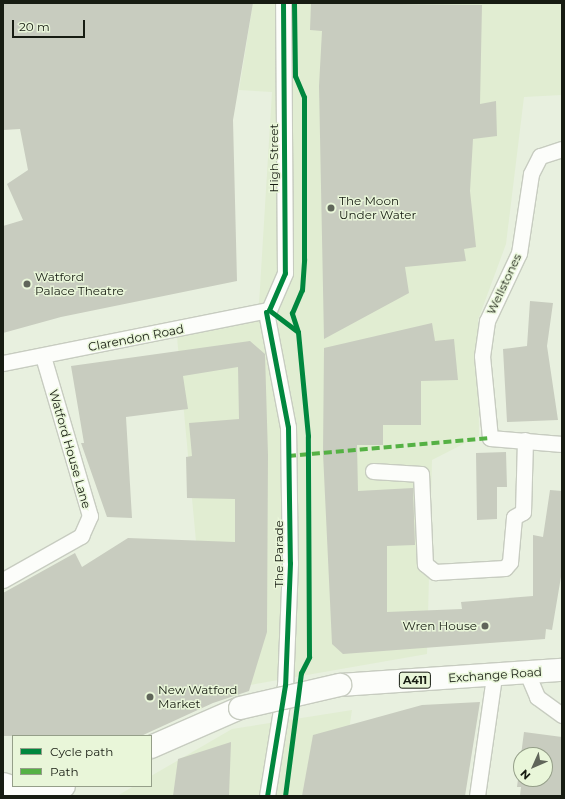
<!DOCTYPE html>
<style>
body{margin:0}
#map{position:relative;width:565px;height:799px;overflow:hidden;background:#e8f0df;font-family:Montserrat,sans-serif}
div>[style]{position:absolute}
.built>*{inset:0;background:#e1edd2}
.building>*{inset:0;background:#c8ccbf}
.roads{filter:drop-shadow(1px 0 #c7ccc0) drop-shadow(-1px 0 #c7ccc0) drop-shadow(0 1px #c7ccc0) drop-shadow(0 -1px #c7ccc0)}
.lane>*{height:15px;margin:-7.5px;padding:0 7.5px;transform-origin:7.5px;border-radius:7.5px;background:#fcfdfa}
.primary>*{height:22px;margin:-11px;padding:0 11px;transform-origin:11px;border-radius:11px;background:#fcfdfa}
.bridges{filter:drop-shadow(1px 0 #c7ccc0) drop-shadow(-1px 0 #c7ccc0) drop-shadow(0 1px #c7ccc0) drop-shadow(0 -1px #c7ccc0)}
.primary-bridge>*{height:22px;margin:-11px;padding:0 11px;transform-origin:11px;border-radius:11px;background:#fcfdfa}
.quiet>*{height:4px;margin-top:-2px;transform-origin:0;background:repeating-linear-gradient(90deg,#55b144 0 8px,transparent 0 12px)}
.cycleway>*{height:5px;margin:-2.5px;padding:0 2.5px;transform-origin:2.5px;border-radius:2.5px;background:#00873e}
.dots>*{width:11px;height:11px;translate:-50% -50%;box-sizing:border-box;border:2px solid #e9f6d9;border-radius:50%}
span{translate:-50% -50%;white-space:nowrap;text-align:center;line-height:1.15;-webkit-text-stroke:3px #e9f6d9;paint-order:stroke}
.shield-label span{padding:1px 3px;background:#e9f6d9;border:1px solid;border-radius:3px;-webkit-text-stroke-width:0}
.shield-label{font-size:11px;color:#171c12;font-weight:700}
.street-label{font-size:12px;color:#171c12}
.poi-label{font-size:12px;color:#171c12}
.left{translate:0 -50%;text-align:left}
.right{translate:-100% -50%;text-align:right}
.frame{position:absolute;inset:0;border:4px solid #171c12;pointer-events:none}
.legend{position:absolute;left:12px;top:735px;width:140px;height:52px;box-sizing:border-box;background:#e9f6d9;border:1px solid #959f89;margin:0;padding:5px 7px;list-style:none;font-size:12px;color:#171c12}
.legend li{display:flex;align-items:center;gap:8px;height:20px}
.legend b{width:20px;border:1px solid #959f89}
.north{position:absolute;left:513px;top:747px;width:40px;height:40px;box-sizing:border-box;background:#e9f6d9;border:1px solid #959f89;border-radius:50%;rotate:225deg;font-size:11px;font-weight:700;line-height:16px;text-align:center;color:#171c12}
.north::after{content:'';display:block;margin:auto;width:14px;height:18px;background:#60665a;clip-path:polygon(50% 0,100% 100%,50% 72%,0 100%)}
.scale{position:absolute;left:12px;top:20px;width:73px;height:18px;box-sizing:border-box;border:2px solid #171c12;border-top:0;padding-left:5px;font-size:12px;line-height:14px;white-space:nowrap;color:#171c12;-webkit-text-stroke:3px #e9f6d9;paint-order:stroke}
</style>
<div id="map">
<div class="built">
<i style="clip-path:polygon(253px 3px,562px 3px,562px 95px,524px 97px,506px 244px,478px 320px,479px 436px,432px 460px,427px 654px,210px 692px,177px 337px,258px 320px,272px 92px,239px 90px)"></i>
<i style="clip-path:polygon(352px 710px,339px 796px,117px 796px,134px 786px,151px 786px,151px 776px,232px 729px)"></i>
</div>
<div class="building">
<i style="clip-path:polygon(3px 3px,253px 3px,233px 120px,237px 281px,61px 317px,3px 333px,3px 226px,23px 220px,7px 184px,28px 170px,20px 129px,3px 130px)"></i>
<i style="clip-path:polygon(311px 3px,482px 5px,480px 104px,496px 101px,497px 136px,473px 139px,470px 191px,476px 247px,464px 249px,466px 261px,405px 267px,409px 293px,324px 339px,319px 86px,322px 31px,310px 30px)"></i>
<i style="clip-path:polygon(530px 301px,553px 303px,547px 346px,558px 420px,507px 422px,503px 349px,527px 346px)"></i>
<i style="clip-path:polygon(432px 323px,435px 341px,454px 339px,458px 380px,421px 381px,421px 425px,383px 425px,383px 445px,357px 445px,358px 491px,413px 488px,415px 545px,387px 546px,387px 612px,462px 609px,461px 602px,533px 596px,533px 535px,543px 537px,550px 490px,562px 491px,562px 571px,552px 630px,546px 629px,545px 639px,343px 654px,332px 644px,323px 453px,324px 348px)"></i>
<i style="clip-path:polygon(250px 341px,265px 354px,268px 455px,267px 632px,249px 691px,213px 703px,141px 736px,3px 736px,3px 593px,75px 553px,82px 567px,128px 538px,235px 542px,235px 499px,187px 498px,186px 457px,192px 456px,189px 423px,239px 419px,238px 367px,183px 376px,188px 409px,126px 417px,132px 518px,107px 517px,81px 443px,84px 443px,71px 366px)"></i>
<i style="clip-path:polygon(506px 452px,507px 487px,497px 487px,497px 519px,477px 520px,476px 453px)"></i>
<i style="clip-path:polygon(480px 702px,465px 796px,302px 796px,313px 735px,422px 705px)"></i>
<i style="clip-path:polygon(524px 732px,562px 737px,562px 796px,520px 796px,521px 787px,517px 787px,521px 756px,521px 779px,545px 779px,545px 755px,521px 755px)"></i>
<i style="clip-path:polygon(231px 742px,229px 796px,173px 796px,178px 759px)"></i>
</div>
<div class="roads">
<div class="lane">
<i style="left:562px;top:149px;width:23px;rotate:162deg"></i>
<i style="left:540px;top:156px;width:20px;rotate:117deg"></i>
<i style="left:531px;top:174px;width:80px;rotate:98.6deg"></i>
<i style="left:519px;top:253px;width:75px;rotate:115.2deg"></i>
<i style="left:487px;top:321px;width:35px;rotate:98deg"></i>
<i style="left:482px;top:356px;width:82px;rotate:84.4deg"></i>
<i style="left:490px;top:438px;width:72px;rotate:4.8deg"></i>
<i style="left:266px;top:312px;width:117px;rotate:79.2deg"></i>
<i style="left:288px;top:427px;width:136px;rotate:89.2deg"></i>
<i style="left:290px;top:563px;width:122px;rotate:92.3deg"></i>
<i style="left:285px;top:685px;width:112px;rotate:99.2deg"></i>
<i style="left:3px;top:363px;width:271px;rotate:-11.3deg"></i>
<i style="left:269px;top:310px;width:40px;rotate:-66.6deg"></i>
<i style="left:285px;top:273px;width:270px;rotate:-90.4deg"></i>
<i style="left:373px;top:471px;width:48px;rotate:3.6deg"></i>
<i style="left:421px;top:474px;width:90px;rotate:87.5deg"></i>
<i style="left:425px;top:564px;width:13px;rotate:39deg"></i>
<i style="left:435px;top:572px;width:70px;rotate:-3.3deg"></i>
<i style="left:505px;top:568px;width:8px;rotate:-50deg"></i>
<i style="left:510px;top:562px;width:45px;rotate:-84.9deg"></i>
<i style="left:514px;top:517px;width:10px;rotate:-29deg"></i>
<i style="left:523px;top:512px;width:72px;rotate:-88.4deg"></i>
<i style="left:3px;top:580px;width:90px;rotate:-29.4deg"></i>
<i style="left:81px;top:536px;width:22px;rotate:-66deg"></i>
<i style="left:90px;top:516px;width:167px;rotate:-106.4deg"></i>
<i style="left:527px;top:673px;width:26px;rotate:67deg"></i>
<i style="left:537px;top:697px;width:31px;rotate:36deg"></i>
<i style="left:477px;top:796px;width:121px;rotate:-81.9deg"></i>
</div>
<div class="primary">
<i style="left:340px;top:685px;width:223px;rotate:-3.9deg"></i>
<i style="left:151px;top:747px;width:97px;rotate:-23.7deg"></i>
<i style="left:3px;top:784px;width:39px;rotate:18deg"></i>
<i style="left:42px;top:796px;width:24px;rotate:-24deg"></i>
</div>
</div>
<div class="bridges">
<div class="primary-bridge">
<i style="left:240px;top:708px;width:103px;rotate:-13deg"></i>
</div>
</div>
<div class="quiet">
<i style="left:288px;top:456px;width:203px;rotate:-5.1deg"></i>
</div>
<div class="cycleway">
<i style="left:283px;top:3px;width:270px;rotate:89.6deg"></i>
<i style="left:285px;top:273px;width:40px;rotate:113.4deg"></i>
<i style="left:269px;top:310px;width:36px;rotate:37deg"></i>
<i style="left:266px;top:312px;width:117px;rotate:79.2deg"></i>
<i style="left:288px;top:427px;width:136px;rotate:89.2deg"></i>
<i style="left:290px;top:563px;width:122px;rotate:92.3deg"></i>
<i style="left:285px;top:685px;width:112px;rotate:99.2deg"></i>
<i style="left:285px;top:796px;width:124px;rotate:-82.6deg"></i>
<i style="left:301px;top:673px;width:18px;rotate:-63deg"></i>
<i style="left:309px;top:657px;width:221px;rotate:-90.3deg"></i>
<i style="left:308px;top:436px;width:104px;rotate:-95.5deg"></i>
<i style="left:298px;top:332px;width:20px;rotate:-108deg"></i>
<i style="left:292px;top:313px;width:25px;rotate:-67deg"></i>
<i style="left:302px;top:290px;width:31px;rotate:-86deg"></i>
<i style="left:304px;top:259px;width:162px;rotate:-90deg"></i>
<i style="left:304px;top:97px;width:23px;rotate:-113deg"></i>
<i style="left:295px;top:76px;width:73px;rotate:-90.8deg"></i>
</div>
<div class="dots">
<i style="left:331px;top:208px;background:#60665a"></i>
<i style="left:27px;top:284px;background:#60665a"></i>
<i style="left:485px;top:626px;background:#60665a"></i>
<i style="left:150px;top:697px;background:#60665a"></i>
</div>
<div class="shield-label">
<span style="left:415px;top:680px">A411</span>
</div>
<div class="street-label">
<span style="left:274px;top:158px;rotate:-90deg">High Street</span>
<span style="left:504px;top:284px;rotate:-65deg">Wellstones</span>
<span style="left:136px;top:338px;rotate:-11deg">Clarendon Road</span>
<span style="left:70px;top:449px;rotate:74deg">Watford House Lane</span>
<span style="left:279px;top:554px;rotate:-90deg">The Parade</span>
<span style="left:495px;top:675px;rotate:-4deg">Exchange Road</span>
</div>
<div class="poi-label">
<span class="left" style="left:339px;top:208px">The Moon<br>Under Water</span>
<span class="left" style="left:35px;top:284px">Watford<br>Palace Theatre</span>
<span class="right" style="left:477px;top:626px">Wren House</span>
<span class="left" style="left:158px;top:697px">New Watford<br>Market</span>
</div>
<div class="frame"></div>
<ul class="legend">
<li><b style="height:5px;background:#00873e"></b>Cycle path</li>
<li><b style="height:5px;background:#55b144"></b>Path</li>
</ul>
<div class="north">N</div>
<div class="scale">20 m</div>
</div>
